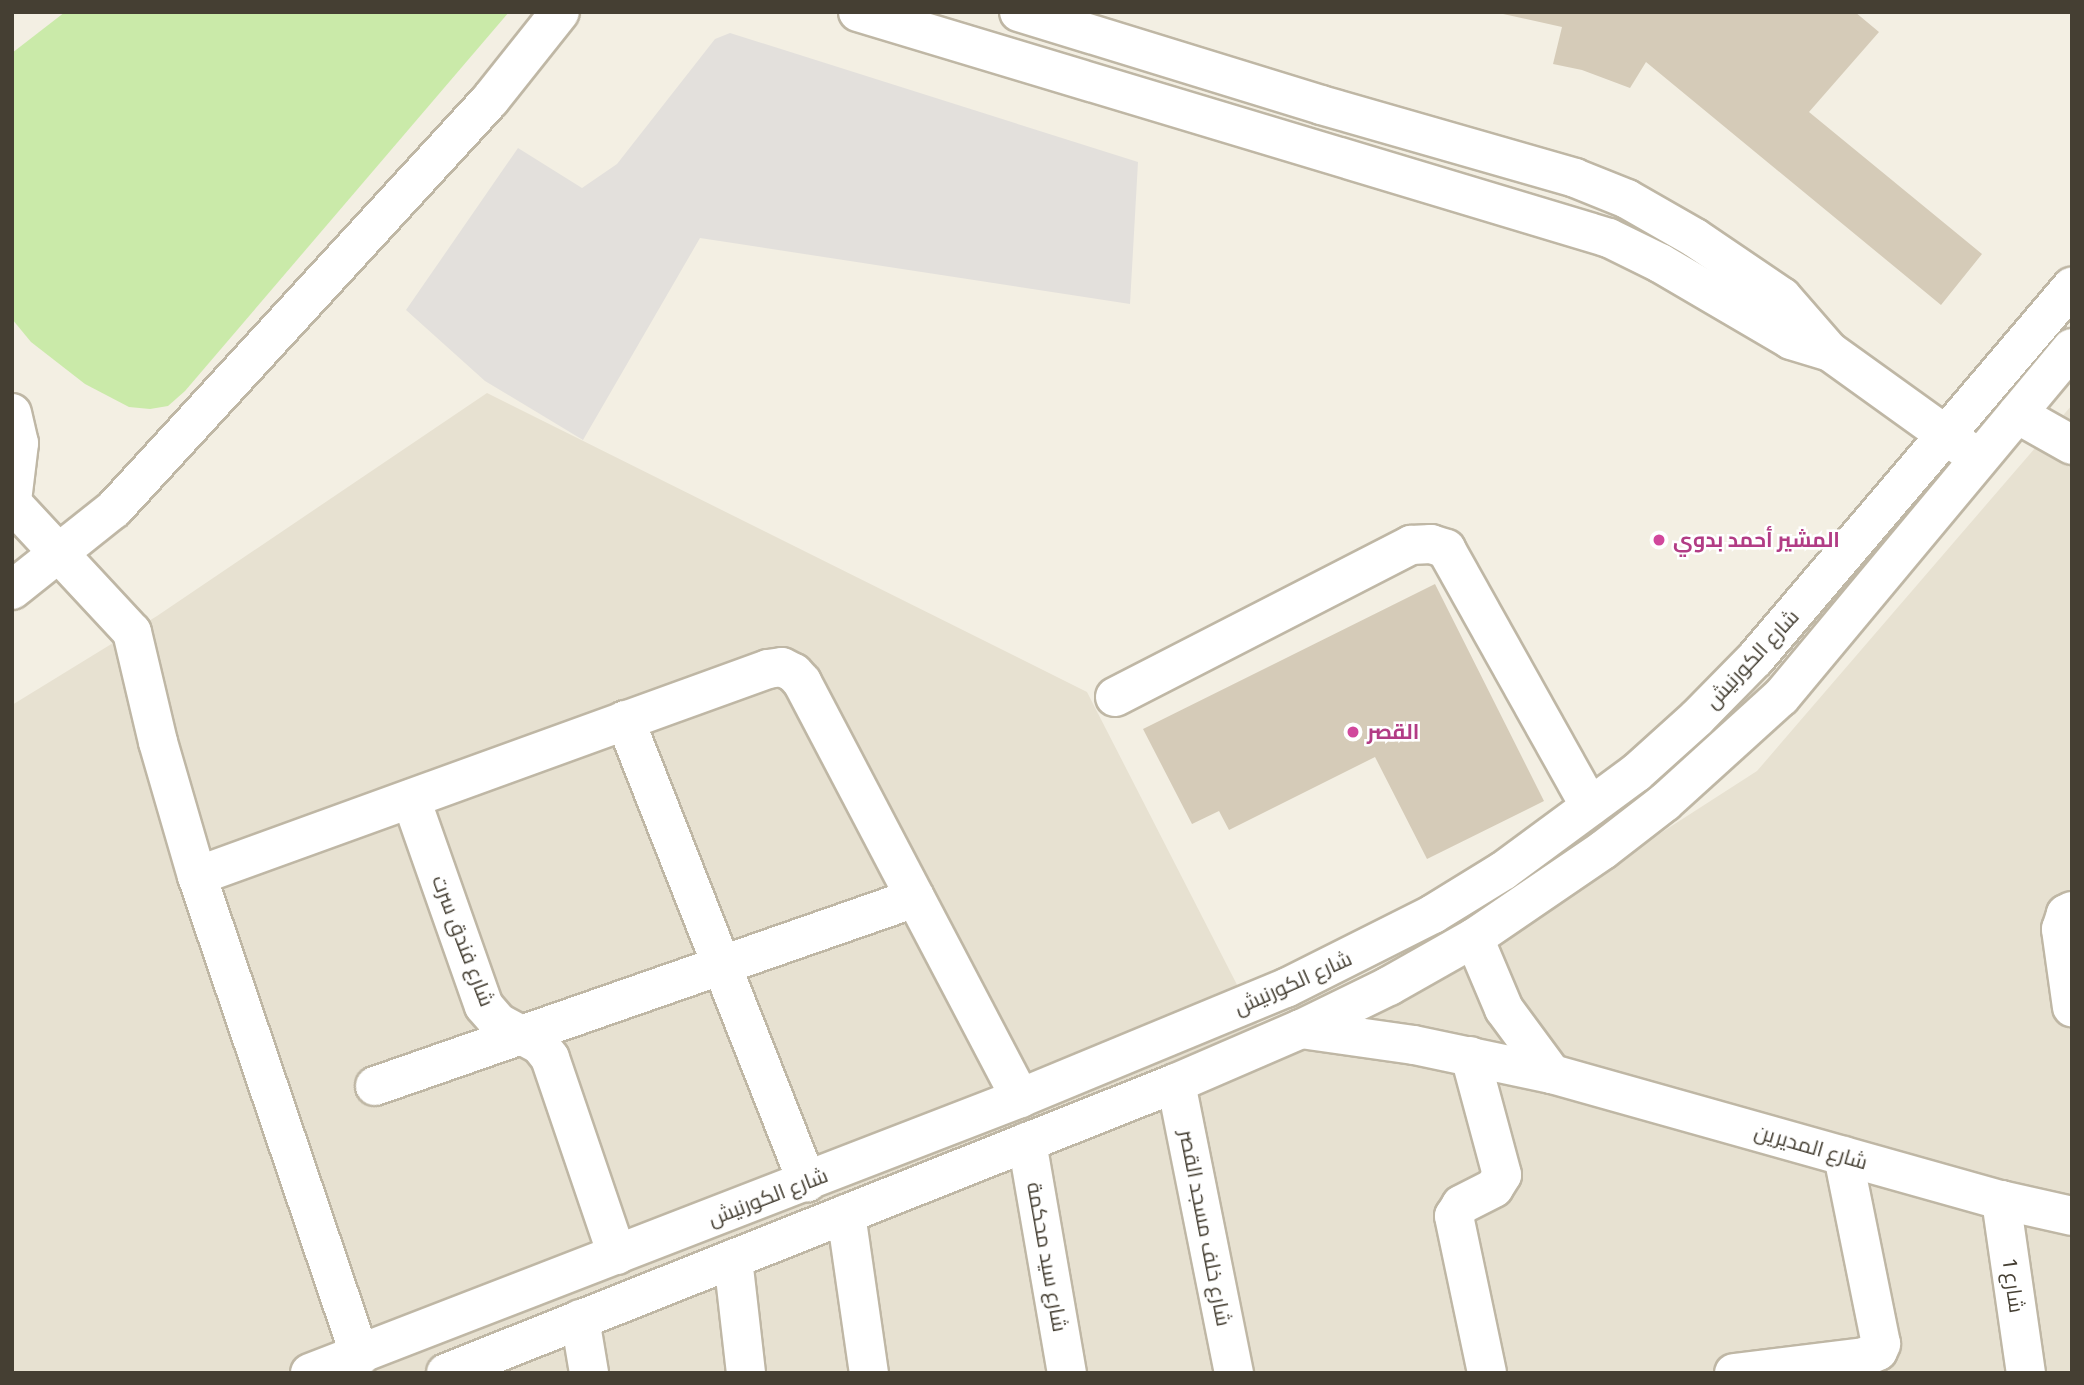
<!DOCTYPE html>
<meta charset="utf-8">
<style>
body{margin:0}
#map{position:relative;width:2084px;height:1385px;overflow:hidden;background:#f3efe3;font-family:"Fira Sans Condensed",Cairo,sans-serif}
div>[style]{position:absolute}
.residential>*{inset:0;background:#e7e1d1}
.green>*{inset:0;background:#caeaa9}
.parking>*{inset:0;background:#e3e0dc}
.building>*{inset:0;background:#d5cbb8}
.roads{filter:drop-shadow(2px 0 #bfb7a5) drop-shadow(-2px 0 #bfb7a5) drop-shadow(0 2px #bfb7a5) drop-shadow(0 -2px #bfb7a5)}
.minor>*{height:38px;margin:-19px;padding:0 19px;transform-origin:19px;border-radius:19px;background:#fff}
.dots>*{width:19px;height:19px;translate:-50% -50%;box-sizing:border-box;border:4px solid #fff;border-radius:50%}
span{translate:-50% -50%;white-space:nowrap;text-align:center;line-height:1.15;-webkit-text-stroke:5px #fff;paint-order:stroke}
.hotel-label{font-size:21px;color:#b23c85;font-weight:700}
.left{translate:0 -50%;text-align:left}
.street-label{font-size:21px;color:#453f33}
.frame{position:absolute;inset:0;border:14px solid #453f33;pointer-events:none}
</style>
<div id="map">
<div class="residential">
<i style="clip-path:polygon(487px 393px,1087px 692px,1273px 1055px,1507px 932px,1757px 771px,2072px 405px,2072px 1373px,12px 1373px,12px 705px,157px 616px)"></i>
</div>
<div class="green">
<i style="clip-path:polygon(65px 12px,509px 12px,185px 391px,168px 406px,150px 409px,129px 407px,85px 384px,31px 342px,12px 319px,12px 53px)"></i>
</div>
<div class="parking">
<i style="clip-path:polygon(730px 33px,1138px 162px,1130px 304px,700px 238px,583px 440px,485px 381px,406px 310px,518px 148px,582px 188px,617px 164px,715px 39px)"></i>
</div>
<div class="building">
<i style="clip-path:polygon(1494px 12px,1855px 12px,1879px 32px,1809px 112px,1982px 254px,1941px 305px,1646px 62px,1630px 88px,1582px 70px,1553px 64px,1562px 27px)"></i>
<i style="clip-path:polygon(1435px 584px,1544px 801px,1427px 859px,1375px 757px,1229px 830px,1219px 811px,1192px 824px,1143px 729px)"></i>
</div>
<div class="roads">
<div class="minor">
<i style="left:858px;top:12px;width:784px;rotate:16.75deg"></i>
<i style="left:1609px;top:238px;width:57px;rotate:26.1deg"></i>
<i style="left:1660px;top:263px;width:152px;rotate:30.4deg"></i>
<i style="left:1791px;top:340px;width:38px;rotate:17deg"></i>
<i style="left:1019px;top:12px;width:316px;rotate:17.1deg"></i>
<i style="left:1321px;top:105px;width:264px;rotate:16deg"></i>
<i style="left:1575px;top:178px;width:56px;rotate:22deg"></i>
<i style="left:1627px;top:199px;width:78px;rotate:29.8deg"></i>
<i style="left:1695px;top:238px;width:105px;rotate:34.1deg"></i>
<i style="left:1782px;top:297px;width:72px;rotate:49deg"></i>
<i style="left:1829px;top:351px;width:170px;rotate:35.7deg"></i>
<i style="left:12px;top:413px;width:31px;rotate:77deg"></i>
<i style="left:19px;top:443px;width:58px;rotate:96.9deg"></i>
<i style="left:2017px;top:414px;width:63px;rotate:29.4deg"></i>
<i style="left:12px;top:503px;width:176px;rotate:47.1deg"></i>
<i style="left:132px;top:632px;width:113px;rotate:76.7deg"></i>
<i style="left:158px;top:742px;width:140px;rotate:73.8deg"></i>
<i style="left:197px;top:876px;width:507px;rotate:71.24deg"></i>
<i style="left:12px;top:590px;width:130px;rotate:-38.5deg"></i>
<i style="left:114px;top:509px;width:556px;rotate:-47.41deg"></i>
<i style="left:490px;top:100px;width:112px;rotate:-51.5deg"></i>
<i style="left:1115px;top:697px;width:333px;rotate:-27.2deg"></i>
<i style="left:1411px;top:545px;width:20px;rotate:-3deg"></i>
<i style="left:1431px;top:544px;width:16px;rotate:18deg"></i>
<i style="left:1446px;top:549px;width:295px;rotate:60.8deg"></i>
<i style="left:625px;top:720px;width:497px;rotate:68.5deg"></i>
<i style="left:411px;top:799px;width:219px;rotate:70.6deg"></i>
<i style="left:484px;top:1006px;width:23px;rotate:49deg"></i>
<i style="left:499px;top:1023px;width:47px;rotate:28.2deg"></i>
<i style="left:540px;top:1045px;width:16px;rotate:52deg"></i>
<i style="left:550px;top:1058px;width:208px;rotate:71.2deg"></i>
<i style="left:197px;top:876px;width:607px;rotate:-19.93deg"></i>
<i style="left:768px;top:669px;width:14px;rotate:-8deg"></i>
<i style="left:782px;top:667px;width:13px;rotate:27deg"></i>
<i style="left:794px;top:673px;width:12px;rotate:48deg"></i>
<i style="left:802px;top:682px;width:470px;rotate:62.3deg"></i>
<i style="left:2072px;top:911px;width:7px;rotate:153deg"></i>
<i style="left:2066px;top:914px;width:16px;rotate:108deg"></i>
<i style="left:2061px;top:929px;width:79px;rotate:82deg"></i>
<i style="left:1474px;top:938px;width:77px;rotate:67.1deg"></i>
<i style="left:1504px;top:1009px;width:81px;rotate:53.6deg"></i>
<i style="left:1301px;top:1029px;width:114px;rotate:8.1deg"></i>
<i style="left:1414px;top:1045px;width:141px;rotate:11.9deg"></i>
<i style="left:1552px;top:1074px;width:466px;rotate:15.7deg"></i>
<i style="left:2001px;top:1200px;width:73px;rotate:12.7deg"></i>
<i style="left:1470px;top:1056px;width:123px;rotate:74.9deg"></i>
<i style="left:1502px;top:1175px;width:15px;rotate:122deg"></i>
<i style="left:1494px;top:1188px;width:37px;rotate:153deg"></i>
<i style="left:1461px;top:1205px;width:13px;rotate:122deg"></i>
<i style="left:1454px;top:1216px;width:160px;rotate:78.1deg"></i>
<i style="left:1176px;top:1083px;width:296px;rotate:78.7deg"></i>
<i style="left:375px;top:1086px;width:572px;rotate:-19.2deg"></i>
<i style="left:1027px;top:1142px;width:234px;rotate:80.2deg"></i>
<i style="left:2001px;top:1200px;width:175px;rotate:81.8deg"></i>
<i style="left:846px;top:1214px;width:161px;rotate:81.8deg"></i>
<i style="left:733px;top:1259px;width:115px;rotate:83.5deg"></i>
<i style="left:580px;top:1319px;width:55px;rotate:80.5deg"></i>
<i style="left:310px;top:1373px;width:761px;rotate:-21.17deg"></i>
<i style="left:1020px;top:1098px;width:288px;rotate:-22.5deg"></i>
<i style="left:1286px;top:988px;width:165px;rotate:-26.7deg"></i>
<i style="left:1433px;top:914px;width:82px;rotate:-31.6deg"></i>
<i style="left:1503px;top:871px;width:165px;rotate:-36.4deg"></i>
<i style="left:1636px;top:773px;width:82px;rotate:-42deg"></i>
<i style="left:1697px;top:718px;width:83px;rotate:-45.5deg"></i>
<i style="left:1755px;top:659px;width:489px;rotate:-49.6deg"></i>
<i style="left:446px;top:1373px;width:785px;rotate:-21.67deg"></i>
<i style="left:1176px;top:1083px;width:136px;rotate:-23.4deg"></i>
<i style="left:1301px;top:1029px;width:98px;rotate:-26deg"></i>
<i style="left:1389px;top:986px;width:98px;rotate:-29.5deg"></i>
<i style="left:1474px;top:938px;width:156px;rotate:-34.3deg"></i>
<i style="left:1603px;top:850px;width:78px;rotate:-37.7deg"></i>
<i style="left:1665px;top:802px;width:156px;rotate:-42.2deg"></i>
<i style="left:1781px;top:697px;width:454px;rotate:-50.2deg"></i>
<i style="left:1734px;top:1373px;width:131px;rotate:-7deg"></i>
<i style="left:1864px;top:1357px;width:15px;rotate:-23deg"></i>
<i style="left:1878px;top:1351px;width:8px;rotate:-67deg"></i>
<i style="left:1881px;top:1344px;width:192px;rotate:-101.4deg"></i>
</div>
</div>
<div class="dots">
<i style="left:1659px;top:540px;background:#d1479c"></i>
<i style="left:1353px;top:732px;background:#d1479c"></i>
</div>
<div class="hotel-label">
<span class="left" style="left:1673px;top:540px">المشير أحمد بدوي</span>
<span class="left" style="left:1367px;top:732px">القصر</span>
</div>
<div class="street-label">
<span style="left:1752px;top:659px;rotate:-47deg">شارع الكورنيش</span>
<span style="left:463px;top:941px;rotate:69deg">شارع فندق سرت</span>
<span style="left:1293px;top:983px;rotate:-24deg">شارع الكورنيش</span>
<span style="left:1811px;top:1147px;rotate:16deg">شارع المديرين</span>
<span style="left:768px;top:1197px;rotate:-21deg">شارع الكورنيش</span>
<span style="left:1205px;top:1228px;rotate:79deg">شارع خلف مسجد القصر</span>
<span style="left:1047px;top:1257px;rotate:80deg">شارع سيد محكمة</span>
<span style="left:2013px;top:1286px;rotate:82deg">شارع 1</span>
</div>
<div class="frame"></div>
</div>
